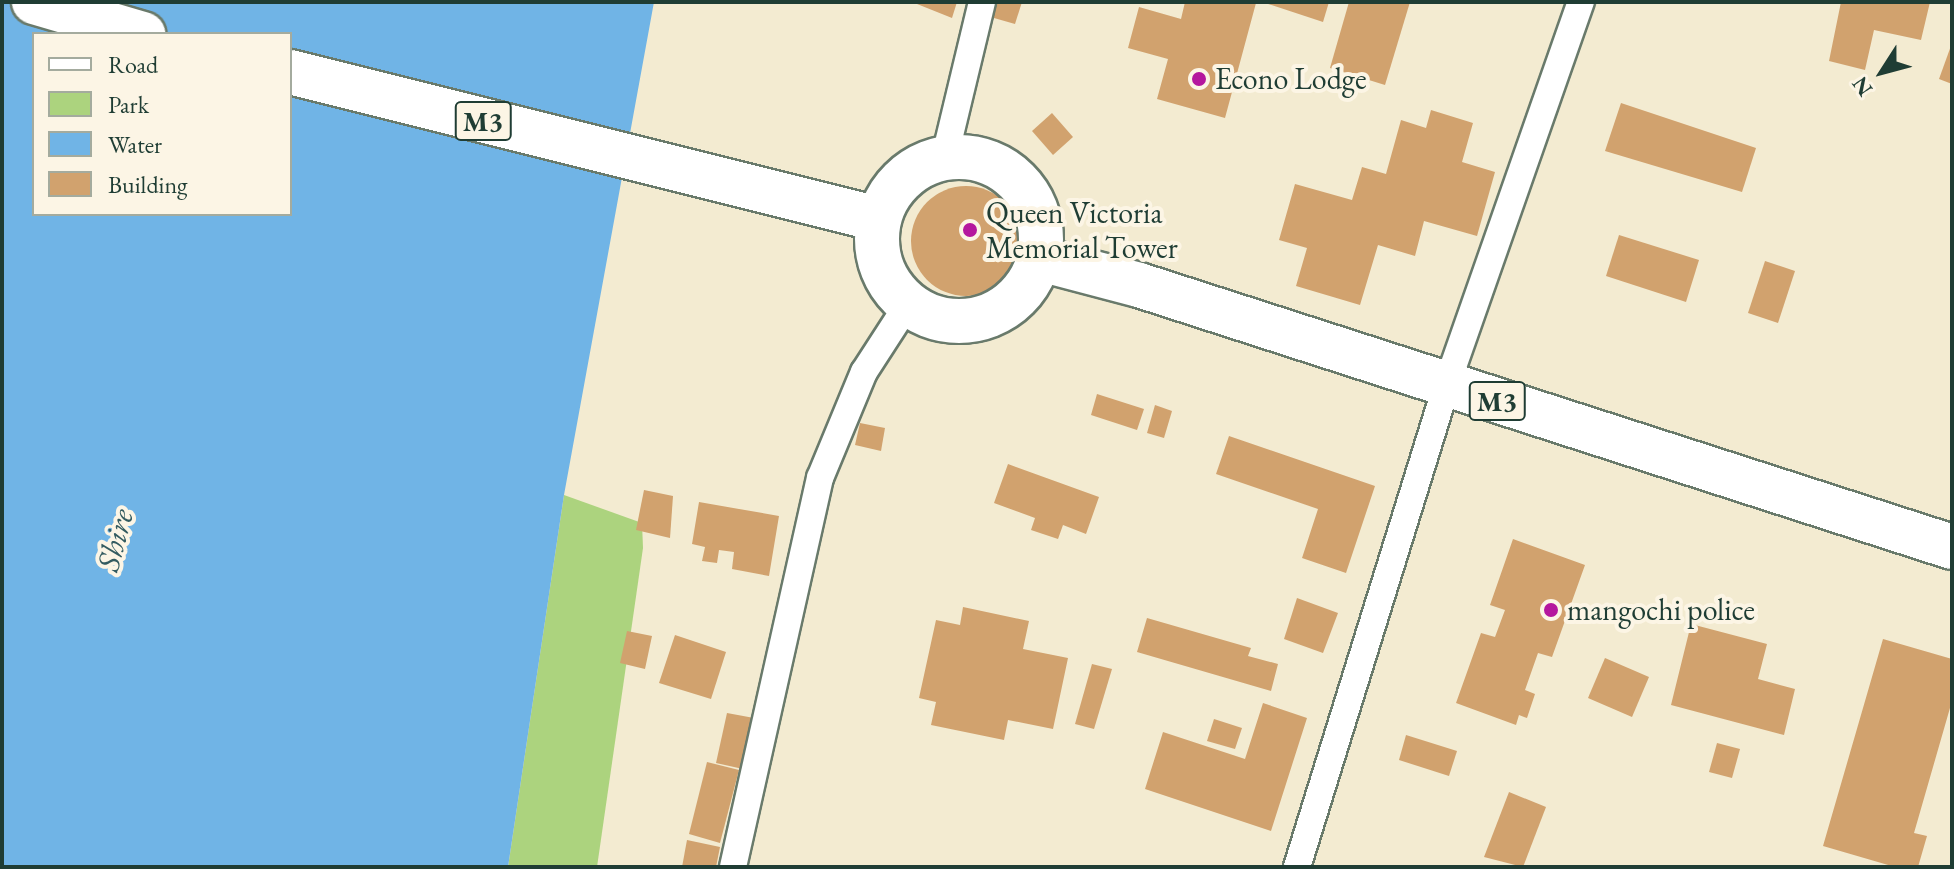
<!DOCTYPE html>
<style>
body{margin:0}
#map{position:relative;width:1954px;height:869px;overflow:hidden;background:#f3ebd1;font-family:"EB Garamond",serif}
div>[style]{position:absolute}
.green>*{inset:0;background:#acd37e}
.water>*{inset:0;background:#70b4e6}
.building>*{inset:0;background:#d1a26e}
.round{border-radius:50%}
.roads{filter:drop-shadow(2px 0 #697a6b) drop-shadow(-2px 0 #697a6b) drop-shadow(0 2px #697a6b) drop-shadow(0 -2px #697a6b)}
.street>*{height:26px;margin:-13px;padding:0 13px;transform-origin:13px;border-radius:13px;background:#fff}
.highway>*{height:44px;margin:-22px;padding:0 22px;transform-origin:22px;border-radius:22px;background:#fff}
.highway>.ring{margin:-22px;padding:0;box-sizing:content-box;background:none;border:44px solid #fff;border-radius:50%}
.dots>*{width:22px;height:22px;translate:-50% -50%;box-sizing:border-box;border:4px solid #fcf5e5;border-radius:50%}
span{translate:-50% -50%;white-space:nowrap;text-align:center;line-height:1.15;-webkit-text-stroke:8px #fcf5e5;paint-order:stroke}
.shield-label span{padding:2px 6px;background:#fcf5e5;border:2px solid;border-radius:6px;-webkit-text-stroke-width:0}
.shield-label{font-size:28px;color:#1f3d34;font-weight:700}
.poi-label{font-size:30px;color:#1f3d34}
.left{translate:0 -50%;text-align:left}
.water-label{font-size:32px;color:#335b60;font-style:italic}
.frame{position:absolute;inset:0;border:4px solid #1f3d34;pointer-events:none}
.legend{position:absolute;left:32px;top:32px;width:260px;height:184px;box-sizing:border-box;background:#fcf5e5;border:2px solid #a4ab9e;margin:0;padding:10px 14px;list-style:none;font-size:24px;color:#1f3d34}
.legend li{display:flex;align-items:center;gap:16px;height:40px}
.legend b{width:40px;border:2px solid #a4ab9e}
.north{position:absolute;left:1842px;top:32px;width:80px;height:80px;-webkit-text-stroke:6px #fcf5e5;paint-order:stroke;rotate:234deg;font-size:22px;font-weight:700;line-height:32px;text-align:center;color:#1f3d34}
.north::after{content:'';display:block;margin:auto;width:28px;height:36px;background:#1f3d34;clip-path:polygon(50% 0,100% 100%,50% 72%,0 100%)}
</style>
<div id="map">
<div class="green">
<i style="clip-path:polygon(564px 495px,642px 523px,643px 548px,597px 867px,508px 867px)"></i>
</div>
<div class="water">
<i style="clip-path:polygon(evenodd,2px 2px,654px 2px,564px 495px,508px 867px,2px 867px,2px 2px,34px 34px,290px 34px,290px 214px,34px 214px,34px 34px)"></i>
</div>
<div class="building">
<i style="clip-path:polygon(912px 2px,957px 2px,952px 18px)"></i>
<i style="clip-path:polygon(991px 2px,1022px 2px,1015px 24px,987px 16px)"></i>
<i style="clip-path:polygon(1185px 2px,1256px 3px,1225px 118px,1157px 99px,1168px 59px,1128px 48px,1139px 7px,1181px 19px)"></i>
<i style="clip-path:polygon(1262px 2px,1329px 2px,1323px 22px)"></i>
<i style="clip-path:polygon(1349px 2px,1410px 2px,1385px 85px,1330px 68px)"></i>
<i style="clip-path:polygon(1841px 2px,1930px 2px,1921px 40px,1874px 30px,1865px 70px,1829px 61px)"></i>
<i style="clip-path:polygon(1952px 43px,1952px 84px,1939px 79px)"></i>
<i style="clip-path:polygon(1621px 103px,1756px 148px,1742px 192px,1605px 151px)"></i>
<i style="clip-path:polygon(1431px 110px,1473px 123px,1462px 162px,1495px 172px,1477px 236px,1424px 221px,1415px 256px,1378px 245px,1360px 305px,1296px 286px,1307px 248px,1279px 240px,1295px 184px,1352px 200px,1362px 167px,1386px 174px,1401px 120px,1426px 128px)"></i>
<i style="clip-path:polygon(1052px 113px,1073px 137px,1053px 155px,1032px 131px)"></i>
<i class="round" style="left:911px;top:186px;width:110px;height:110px"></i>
<i style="clip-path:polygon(1619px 235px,1699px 260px,1686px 302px,1606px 276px)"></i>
<i style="clip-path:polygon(1765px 261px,1795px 271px,1778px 323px,1748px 313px)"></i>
<i style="clip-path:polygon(1097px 394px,1144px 409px,1137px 430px,1091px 415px)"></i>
<i style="clip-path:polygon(1155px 405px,1172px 411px,1164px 438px,1147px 433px)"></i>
<i style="clip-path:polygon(860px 423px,885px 428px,881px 451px,855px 445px)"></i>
<i style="clip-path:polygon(1229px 436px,1375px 486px,1346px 573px,1302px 558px,1318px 509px,1216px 474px)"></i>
<i style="clip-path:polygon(1008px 464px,1099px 497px,1086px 534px,1063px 525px,1058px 539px,1031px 530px,1035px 518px,994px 503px)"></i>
<i style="clip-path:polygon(644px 490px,673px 496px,670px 538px,636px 530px)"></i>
<i style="clip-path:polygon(699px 502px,779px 516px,769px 576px,732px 569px,734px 552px,719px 550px,717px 563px,702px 561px,705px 547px,692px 544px)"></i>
<i style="clip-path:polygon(1513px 539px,1585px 565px,1552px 657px,1538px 653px,1525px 690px,1535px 694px,1527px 718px,1519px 715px,1516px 725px,1456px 703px,1481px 633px,1495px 637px,1505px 610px,1490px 605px)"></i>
<i style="clip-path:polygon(1297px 598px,1338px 613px,1323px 653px,1284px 639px)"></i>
<i style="clip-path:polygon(963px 607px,1029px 621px,1023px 649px,1068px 658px,1053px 729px,1008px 720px,1004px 740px,931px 725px,936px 702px,919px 698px,936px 620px,960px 625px)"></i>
<i style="clip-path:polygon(1147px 618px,1251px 648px,1248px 656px,1278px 664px,1271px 691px,1137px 652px)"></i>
<i style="clip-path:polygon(1691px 624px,1767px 644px,1758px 679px,1795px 689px,1784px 735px,1671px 705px)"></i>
<i style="clip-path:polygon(627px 631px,652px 636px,645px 669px,620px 663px)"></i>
<i style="clip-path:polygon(675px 635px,726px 652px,711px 699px,659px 683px)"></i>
<i style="clip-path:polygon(1883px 639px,1952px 659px,1952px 701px,1914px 833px,1927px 836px,1918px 867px,1895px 867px,1823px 846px)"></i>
<i style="clip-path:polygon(1605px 658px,1649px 677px,1632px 717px,1588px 698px)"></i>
<i style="clip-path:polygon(1092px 664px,1112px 669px,1094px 729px,1075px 724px)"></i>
<i style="clip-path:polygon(1263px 703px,1307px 718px,1271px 831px,1145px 789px,1163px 732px,1245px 759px)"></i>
<i style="clip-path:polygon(727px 713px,754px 718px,743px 769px,716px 763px)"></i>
<i style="clip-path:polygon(1214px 719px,1242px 728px,1235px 749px,1207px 741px)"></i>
<i style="clip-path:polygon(1406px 735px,1457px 751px,1449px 776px,1399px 760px)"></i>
<i style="clip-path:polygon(1717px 743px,1740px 749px,1732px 778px,1709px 772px)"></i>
<i style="clip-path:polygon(707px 762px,739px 770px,720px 843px,689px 834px)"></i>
<i style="clip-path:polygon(1509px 792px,1546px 807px,1523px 867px,1484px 857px)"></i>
<i style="clip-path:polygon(687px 840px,720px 847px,716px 867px,682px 867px)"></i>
</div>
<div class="roads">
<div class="street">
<i style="left:945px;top:156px;width:158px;rotate:-76.5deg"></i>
<i style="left:733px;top:867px;width:399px;rotate:-77.4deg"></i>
<i style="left:820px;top:478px;width:115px;rotate:-67.5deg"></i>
<i style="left:864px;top:372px;width:81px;rotate:-57.1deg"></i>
<i style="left:1297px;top:867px;width:506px;rotate:-72.75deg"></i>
<i style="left:1447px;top:384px;width:405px;rotate:-70.7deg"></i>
</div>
<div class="highway">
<i style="left:34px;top:2px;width:114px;rotate:16.4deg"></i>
<i style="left:290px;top:72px;width:606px;rotate:14.04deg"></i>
<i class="ring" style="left:877px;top:157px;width:120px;height:120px"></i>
<i style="left:1040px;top:259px;width:102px;rotate:14.7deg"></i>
<i style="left:1139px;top:285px;width:854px;rotate:17.86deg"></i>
</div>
</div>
<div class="dots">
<i style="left:1199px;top:79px;background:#b5179e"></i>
<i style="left:970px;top:230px;background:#b5179e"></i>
<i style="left:1551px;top:610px;background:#b5179e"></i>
</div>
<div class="shield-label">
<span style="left:483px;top:121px">M3</span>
<span style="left:1497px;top:401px">M3</span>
</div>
<div class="poi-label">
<span class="left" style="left:1215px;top:79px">Econo Lodge</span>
<span class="left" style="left:986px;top:230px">Queen Victoria<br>Memorial Tower</span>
<span class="left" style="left:1567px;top:610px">mangochi police</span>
</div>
<div class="water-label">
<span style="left:115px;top:540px;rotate:-75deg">Shire</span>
</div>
<div class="frame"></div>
<ul class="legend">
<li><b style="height:10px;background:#fff"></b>Road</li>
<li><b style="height:22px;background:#acd37e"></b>Park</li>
<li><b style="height:22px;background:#70b4e6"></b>Water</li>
<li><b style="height:22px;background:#d1a26e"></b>Building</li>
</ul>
<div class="north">N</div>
</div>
